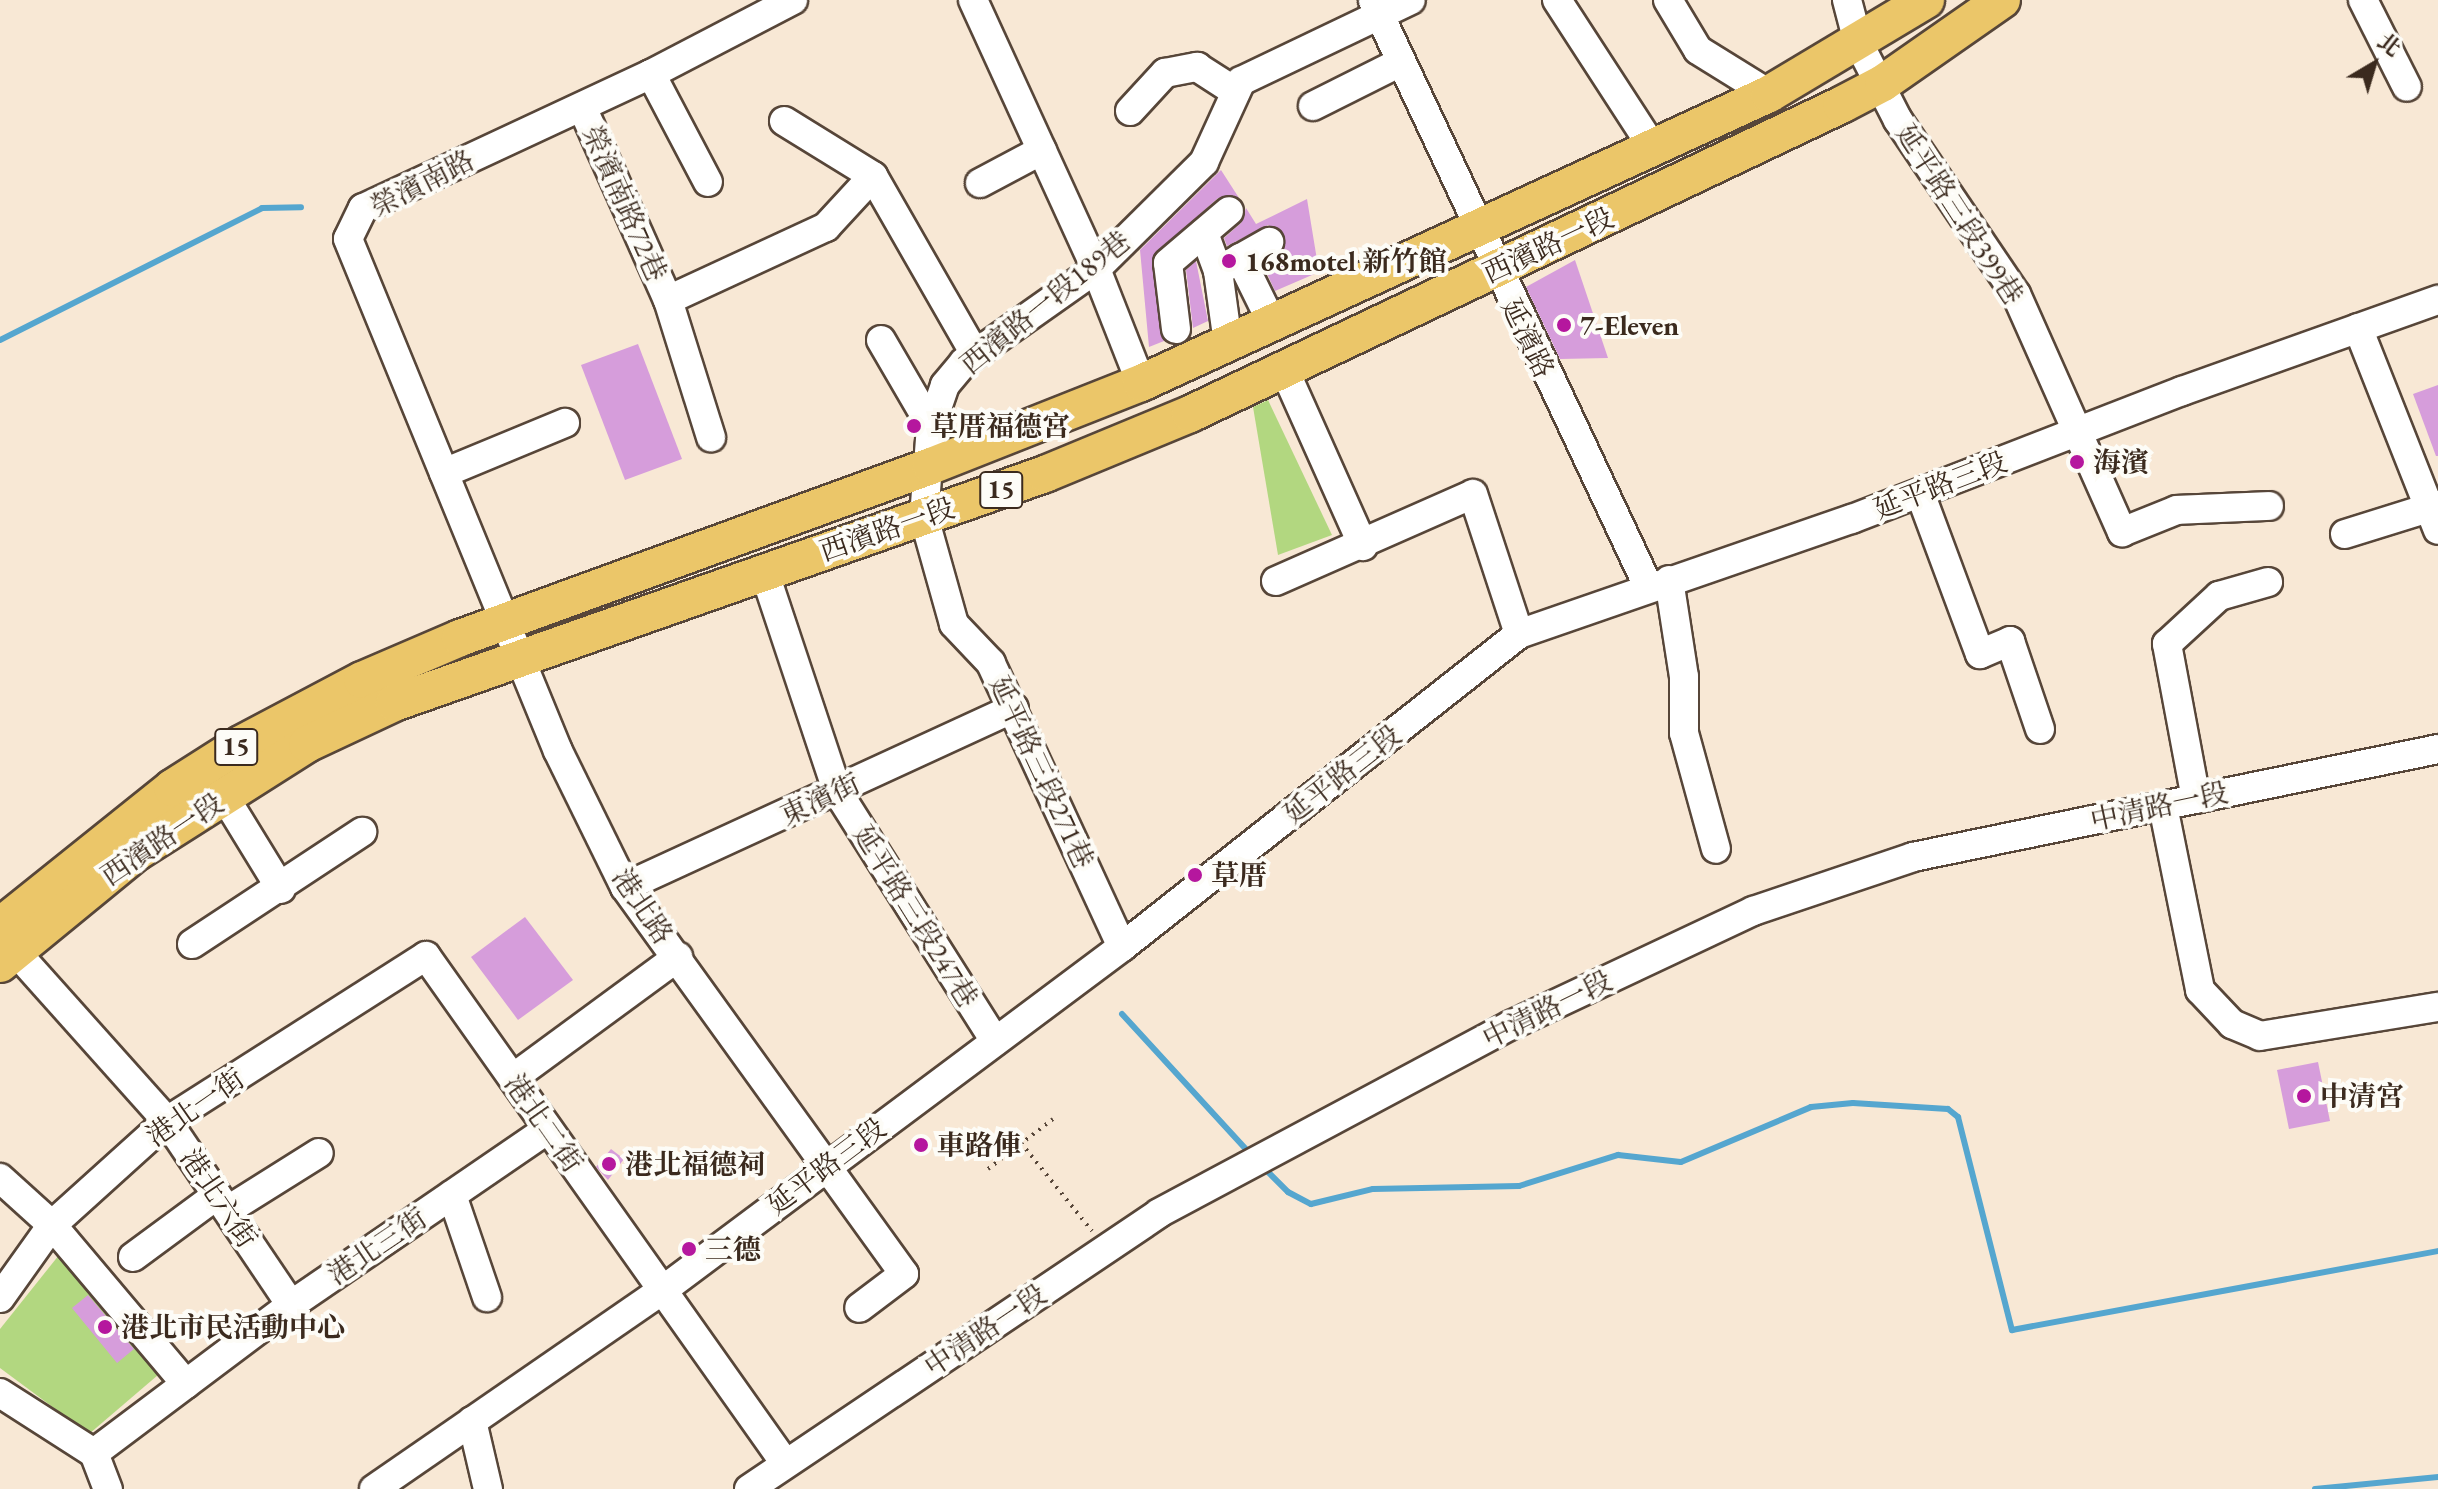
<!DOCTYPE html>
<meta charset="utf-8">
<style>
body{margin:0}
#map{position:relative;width:2438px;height:1489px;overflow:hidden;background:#f8e8d5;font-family:"EB Garamond","Noto Serif TC",serif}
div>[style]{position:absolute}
.green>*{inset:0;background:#b2d780}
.stream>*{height:6px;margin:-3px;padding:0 3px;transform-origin:3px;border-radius:3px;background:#55a6cf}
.building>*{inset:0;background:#d69ddb}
.path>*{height:4px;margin-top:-2px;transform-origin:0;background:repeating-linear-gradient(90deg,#574639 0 2px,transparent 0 8px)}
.roads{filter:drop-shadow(2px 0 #574639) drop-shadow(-2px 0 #574639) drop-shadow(0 2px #574639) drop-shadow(0 -2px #574639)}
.minor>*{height:28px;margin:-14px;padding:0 14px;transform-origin:14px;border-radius:14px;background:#fff}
.major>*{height:36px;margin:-18px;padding:0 18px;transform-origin:18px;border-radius:18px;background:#ebc669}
.dots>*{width:22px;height:22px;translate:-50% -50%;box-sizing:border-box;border:4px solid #fdfcf7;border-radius:50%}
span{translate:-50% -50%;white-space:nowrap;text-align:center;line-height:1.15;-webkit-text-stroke:8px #fdfcf7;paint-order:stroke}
.shield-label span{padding:2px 6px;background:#fdfcf7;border:2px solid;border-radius:6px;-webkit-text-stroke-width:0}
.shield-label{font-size:26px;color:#3b2a1e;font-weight:700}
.street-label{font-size:28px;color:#3b2a1e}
.poi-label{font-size:28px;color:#3b2a1e;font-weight:700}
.left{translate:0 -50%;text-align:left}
.north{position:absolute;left:2334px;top:24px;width:80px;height:80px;-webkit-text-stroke:6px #fdfcf7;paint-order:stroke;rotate:38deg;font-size:22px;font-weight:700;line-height:32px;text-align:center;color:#3b2a1e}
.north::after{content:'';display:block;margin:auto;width:28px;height:36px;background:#3b2a1e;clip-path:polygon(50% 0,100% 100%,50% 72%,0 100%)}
</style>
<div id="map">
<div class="green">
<i style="clip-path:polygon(1268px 400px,1332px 535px,1278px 555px,1253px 407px)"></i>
<i style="clip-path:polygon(63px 1250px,165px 1369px,89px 1434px,0 1368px,0 1329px)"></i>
</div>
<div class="stream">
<i style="left:0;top:340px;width:293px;rotate:-26.7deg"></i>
<i style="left:262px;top:208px;width:39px;rotate:-1deg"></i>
<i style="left:1122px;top:1014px;width:191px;rotate:47.5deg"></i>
<i style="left:1262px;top:1166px;width:37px;rotate:45deg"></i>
<i style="left:1288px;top:1192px;width:26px;rotate:28deg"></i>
<i style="left:1311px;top:1204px;width:64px;rotate:-13.6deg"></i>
<i style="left:1373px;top:1189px;width:146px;rotate:-1.2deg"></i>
<i style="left:1519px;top:1186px;width:104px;rotate:-17.4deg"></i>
<i style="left:1618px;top:1155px;width:63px;rotate:6.3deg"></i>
<i style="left:1681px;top:1162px;width:141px;rotate:-22.9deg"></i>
<i style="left:1811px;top:1107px;width:42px;rotate:-5.4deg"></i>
<i style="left:1853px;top:1103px;width:95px;rotate:3.6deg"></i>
<i style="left:1948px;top:1109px;width:13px;rotate:39deg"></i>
<i style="left:1958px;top:1117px;width:220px;rotate:75.8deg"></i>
<i style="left:2012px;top:1330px;width:433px;rotate:-10.5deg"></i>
<i style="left:2315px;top:1489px;width:124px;rotate:-5.6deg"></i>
</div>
<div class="building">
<i style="clip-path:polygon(1221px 170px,1239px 198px,1218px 198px,1153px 256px,1164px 341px,1149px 347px,1140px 250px)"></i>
<i style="clip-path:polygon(1307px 199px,1319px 272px,1275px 291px,1263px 265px,1283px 251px,1283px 233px,1268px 225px,1227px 246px,1224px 238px,1241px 223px,1246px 208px,1256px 224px)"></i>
<i style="clip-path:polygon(1575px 260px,1608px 358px,1560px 359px,1526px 287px)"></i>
<i style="clip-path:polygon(1196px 261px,1208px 321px,1193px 328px,1186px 270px)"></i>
<i style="clip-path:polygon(638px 344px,682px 459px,625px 480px,581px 365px)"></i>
<i style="clip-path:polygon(2438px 385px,2438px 456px,2436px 456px,2413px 394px)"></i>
<i style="clip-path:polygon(525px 917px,573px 980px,518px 1020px,471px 957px)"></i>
<i style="clip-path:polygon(2318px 1062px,2330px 1121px,2289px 1129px,2277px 1070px)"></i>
<i style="clip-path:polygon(611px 1149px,624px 1159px,608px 1180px,596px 1167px)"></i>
<i style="clip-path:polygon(88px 1295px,134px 1349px,117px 1363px,72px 1308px)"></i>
</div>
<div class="path">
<i style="left:1021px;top:1143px;width:113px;rotate:51.1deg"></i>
<i style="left:988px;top:1169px;width:82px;rotate:-37.6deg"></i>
</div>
<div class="roads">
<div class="minor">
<i style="left:793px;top:0;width:160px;rotate:152.5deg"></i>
<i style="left:651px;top:74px;width:318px;rotate:155deg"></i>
<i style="left:363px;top:208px;width:34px;rotate:116deg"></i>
<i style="left:348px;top:239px;width:553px;rotate:67.7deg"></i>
<i style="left:558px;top:751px;width:152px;rotate:63.8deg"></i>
<i style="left:625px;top:887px;width:477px;rotate:54.2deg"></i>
<i style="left:904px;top:1274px;width:56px;rotate:142.9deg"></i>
<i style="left:973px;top:0;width:296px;rotate:65.4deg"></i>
<i style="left:1096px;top:269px;width:123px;rotate:68.5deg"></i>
<i style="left:1557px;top:0;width:173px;rotate:57deg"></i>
<i style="left:1668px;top:0;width:58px;rotate:59deg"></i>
<i style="left:1698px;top:50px;width:84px;rotate:31.8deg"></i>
<i style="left:1847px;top:0;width:43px;rotate:75.3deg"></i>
<i style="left:1858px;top:42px;width:88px;rotate:62.9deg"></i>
<i style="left:1898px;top:120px;width:210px;rotate:55.9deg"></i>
<i style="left:2016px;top:294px;width:261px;rotate:66deg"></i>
<i style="left:2122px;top:532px;width:59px;rotate:-21.8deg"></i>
<i style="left:2177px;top:510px;width:92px;rotate:-2.5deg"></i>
<i style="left:2363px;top:0;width:97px;rotate:63.2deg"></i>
<i style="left:1373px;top:1px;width:646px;rotate:64.82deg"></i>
<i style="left:651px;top:74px;width:122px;rotate:62.2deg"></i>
<i style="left:1313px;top:106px;width:98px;rotate:-26.6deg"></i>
<i style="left:582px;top:107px;width:211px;rotate:66deg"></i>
<i style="left:668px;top:300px;width:174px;rotate:-24.8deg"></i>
<i style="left:826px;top:227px;width:69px;rotate:-47.3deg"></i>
<i style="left:1130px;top:111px;width:52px;rotate:-47.4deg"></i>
<i style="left:1165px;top:73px;width:33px;rotate:-11deg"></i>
<i style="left:1197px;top:67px;width:46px;rotate:32.7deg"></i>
<i style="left:784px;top:121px;width:105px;rotate:31.7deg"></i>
<i style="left:873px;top:176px;width:205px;rotate:60.2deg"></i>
<i style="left:980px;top:183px;width:70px;rotate:-28deg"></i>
<i style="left:1204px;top:233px;width:40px;rotate:69.8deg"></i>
<i style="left:1218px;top:271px;width:59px;rotate:-29.6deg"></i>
<i style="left:1240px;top:258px;width:72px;rotate:63.8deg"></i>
<i style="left:1218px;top:271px;width:73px;rotate:82.1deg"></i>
<i style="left:668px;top:300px;width:144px;rotate:72.6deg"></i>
<i style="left:2358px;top:328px;width:217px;rotate:68.4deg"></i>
<i style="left:1176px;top:329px;width:66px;rotate:-96.9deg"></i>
<i style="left:1168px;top:263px;width:80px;rotate:-40.4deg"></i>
<i style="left:881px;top:340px;width:99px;rotate:59.8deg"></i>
<i style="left:1284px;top:369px;width:194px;rotate:65.9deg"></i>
<i style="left:444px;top:473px;width:131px;rotate:-22.5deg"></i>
<i style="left:1920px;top:493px;width:172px;rotate:69.6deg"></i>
<i style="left:1980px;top:654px;width:33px;rotate:-23deg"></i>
<i style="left:2010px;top:641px;width:93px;rotate:71.2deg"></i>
<i style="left:2345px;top:534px;width:97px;rotate:-17.3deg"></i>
<i style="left:764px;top:571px;width:232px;rotate:71.6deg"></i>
<i style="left:837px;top:791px;width:296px;rotate:57.7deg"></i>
<i style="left:1669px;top:580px;width:98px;rotate:81.2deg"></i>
<i style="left:1684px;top:677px;width:56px;rotate:90deg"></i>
<i style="left:1684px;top:733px;width:120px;rotate:74.6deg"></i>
<i style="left:1276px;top:581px;width:215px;rotate:-23.8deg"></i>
<i style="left:1473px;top:494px;width:147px;rotate:71.8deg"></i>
<i style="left:224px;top:796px;width:109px;rotate:58.5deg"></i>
<i style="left:2196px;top:799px;width:158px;rotate:-100.6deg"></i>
<i style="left:2167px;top:644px;width:71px;rotate:-42.7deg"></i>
<i style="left:2219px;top:596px;width:51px;rotate:-15.9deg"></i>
<i style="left:2163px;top:806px;width:188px;rotate:78.6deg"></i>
<i style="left:2200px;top:990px;width:47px;rotate:46.7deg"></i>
<i style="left:2232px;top:1024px;width:30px;rotate:23deg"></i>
<i style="left:2260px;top:1036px;width:180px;rotate:-9.3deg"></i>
<i style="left:625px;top:887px;width:428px;rotate:-24.7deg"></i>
<i style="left:192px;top:944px;width:204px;rotate:-33.4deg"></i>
<i style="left:1122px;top:947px;width:313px;rotate:-114.8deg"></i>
<i style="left:991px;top:663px;width:54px;rotate:-133.5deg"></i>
<i style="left:954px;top:624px;width:111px;rotate:-105.7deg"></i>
<i style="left:924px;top:517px;width:91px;rotate:-85.6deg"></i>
<i style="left:931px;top:426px;width:43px;rotate:-71.1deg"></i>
<i style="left:945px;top:385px;width:30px;rotate:-50deg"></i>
<i style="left:964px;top:362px;width:161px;rotate:-35.2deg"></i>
<i style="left:1096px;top:269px;width:152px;rotate:-44.7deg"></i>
<i style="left:1204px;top:162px;width:89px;rotate:-65.4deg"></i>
<i style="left:1241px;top:81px;width:188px;rotate:-25.5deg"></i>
<i style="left:15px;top:951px;width:228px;rotate:48.2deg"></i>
<i style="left:167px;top:1121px;width:222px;rotate:56deg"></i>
<i style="left:513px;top:1078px;width:205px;rotate:-36.3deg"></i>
<i style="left:0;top:1178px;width:70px;rotate:42.1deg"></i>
<i style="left:52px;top:1225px;width:208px;rotate:49.9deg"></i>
<i style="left:452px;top:1195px;width:108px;rotate:71.1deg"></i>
<i style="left:228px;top:1210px;width:107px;rotate:-32.1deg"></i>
<i style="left:133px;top:1257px;width:104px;rotate:-36.4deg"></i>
<i style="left:0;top:1298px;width:90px;rotate:-54.5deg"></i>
<i style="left:52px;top:1225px;width:155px;rotate:-42.1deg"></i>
<i style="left:167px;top:1121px;width:307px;rotate:-32.5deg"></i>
<i style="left:426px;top:956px;width:621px;rotate:54.7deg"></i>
<i style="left:0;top:1393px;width:112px;rotate:32.6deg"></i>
<i style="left:472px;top:1421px;width:70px;rotate:76.8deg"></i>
<i style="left:94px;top:1453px;width:246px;rotate:-36.9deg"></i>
<i style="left:291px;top:1305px;width:311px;rotate:-34.4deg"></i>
<i style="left:94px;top:1453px;width:39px;rotate:69deg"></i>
<i style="left:374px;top:1489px;width:351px;rotate:-34.6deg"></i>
<i style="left:663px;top:1290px;width:573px;rotate:-36.77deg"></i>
<i style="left:1122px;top:947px;width:506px;rotate:-38.25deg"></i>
<i style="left:1519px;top:634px;width:352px;rotate:-19.1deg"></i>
<i style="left:1852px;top:519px;width:354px;rotate:-21.2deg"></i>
<i style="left:2182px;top:391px;width:272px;rotate:-19.6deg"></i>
<i style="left:749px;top:1489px;width:494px;rotate:-33.9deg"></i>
<i style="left:1159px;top:1213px;width:399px;rotate:-28.1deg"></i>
<i style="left:1511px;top:1025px;width:268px;rotate:-25.2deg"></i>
<i style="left:1753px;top:911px;width:169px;rotate:-18.6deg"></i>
<i style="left:1913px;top:857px;width:536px;rotate:-11.62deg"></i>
</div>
<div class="major">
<i style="left:0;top:926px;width:221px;rotate:-38.7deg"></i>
<i style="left:172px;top:788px;width:82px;rotate:-32.5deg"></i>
<i style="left:241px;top:744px;width:137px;rotate:-27.9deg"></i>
<i style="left:362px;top:680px;width:107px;rotate:-23.2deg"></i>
<i style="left:460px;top:638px;width:501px;rotate:-20.06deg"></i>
<i style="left:931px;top:466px;width:226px;rotate:-21.6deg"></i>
<i style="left:1141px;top:383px;width:691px;rotate:-24.71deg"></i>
<i style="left:1769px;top:94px;width:183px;rotate:-30.9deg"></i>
<i style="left:0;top:964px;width:177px;rotate:-39.3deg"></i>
<i style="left:137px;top:852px;width:201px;rotate:-32.4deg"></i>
<i style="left:307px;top:744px;width:96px;rotate:-25.2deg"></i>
<i style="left:394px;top:703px;width:690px;rotate:-19.38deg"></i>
<i style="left:1045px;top:474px;width:157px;rotate:-22.5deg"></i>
<i style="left:1190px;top:414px;width:721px;rotate:-25.39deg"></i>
<i style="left:1841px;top:105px;width:47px;rotate:-27.6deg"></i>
<i style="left:1883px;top:83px;width:145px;rotate:-34.9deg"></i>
</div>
</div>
<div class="dots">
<i style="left:1229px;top:261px;background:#b5179e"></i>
<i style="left:1564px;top:325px;background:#b5179e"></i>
<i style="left:914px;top:426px;background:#b5179e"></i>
<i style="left:2077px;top:462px;background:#b5179e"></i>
<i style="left:1195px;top:875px;background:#b5179e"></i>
<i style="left:2304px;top:1096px;background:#b5179e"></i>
<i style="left:921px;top:1145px;background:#b5179e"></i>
<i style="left:609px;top:1164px;background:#b5179e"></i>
<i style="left:689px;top:1249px;background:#b5179e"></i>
<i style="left:105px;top:1327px;background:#b5179e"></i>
</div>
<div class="shield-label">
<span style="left:1001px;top:490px">15</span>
<span style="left:236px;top:747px">15</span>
</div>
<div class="street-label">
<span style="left:422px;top:183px;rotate:-27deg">榮濱南路</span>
<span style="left:625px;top:203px;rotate:66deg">榮濱南路72巷</span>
<span style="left:1960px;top:214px;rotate:57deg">延平路三段399巷</span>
<span style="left:1548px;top:245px;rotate:-25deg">西濱路一段</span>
<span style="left:1045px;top:302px;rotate:-39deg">西濱路一段189巷</span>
<span style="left:1528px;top:338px;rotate:64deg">延濱路</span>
<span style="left:1940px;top:485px;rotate:-21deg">延平路三段</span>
<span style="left:887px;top:529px;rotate:-19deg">西濱路一段</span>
<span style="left:1042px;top:772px;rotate:65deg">延平路三段271巷</span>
<span style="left:1342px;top:774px;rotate:-38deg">延平路三段</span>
<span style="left:820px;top:799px;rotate:-25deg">東濱街</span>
<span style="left:2159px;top:806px;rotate:-12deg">中清路一段</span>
<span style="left:162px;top:839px;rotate:-34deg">西濱路一段</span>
<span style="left:643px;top:906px;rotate:56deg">港北路</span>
<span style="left:916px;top:916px;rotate:58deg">延平路三段247巷</span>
<span style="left:1547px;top:1009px;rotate:-26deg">中清路一段</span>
<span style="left:195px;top:1107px;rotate:-35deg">港北一街</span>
<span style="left:544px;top:1123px;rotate:55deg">港北二街</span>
<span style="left:826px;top:1166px;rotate:-37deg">延平路三段</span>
<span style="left:219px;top:1198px;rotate:56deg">港北六街</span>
<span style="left:377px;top:1246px;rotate:-34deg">港北三街</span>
<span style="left:985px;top:1330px;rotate:-34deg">中清路一段</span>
</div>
<div class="poi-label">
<span class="left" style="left:1245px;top:261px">168motel 新竹館</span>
<span class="left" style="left:1580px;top:325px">7-Eleven</span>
<span class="left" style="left:930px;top:426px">草厝福德宮</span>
<span class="left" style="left:2093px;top:462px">海濱</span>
<span class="left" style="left:1211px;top:875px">草厝</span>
<span class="left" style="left:2320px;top:1096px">中清宮</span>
<span class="left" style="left:937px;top:1145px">車路俥</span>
<span class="left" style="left:625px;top:1164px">港北福德祠</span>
<span class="left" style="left:705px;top:1249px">三德</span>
<span class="left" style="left:121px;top:1327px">港北市民活動中心</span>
</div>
<div class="north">北</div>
</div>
